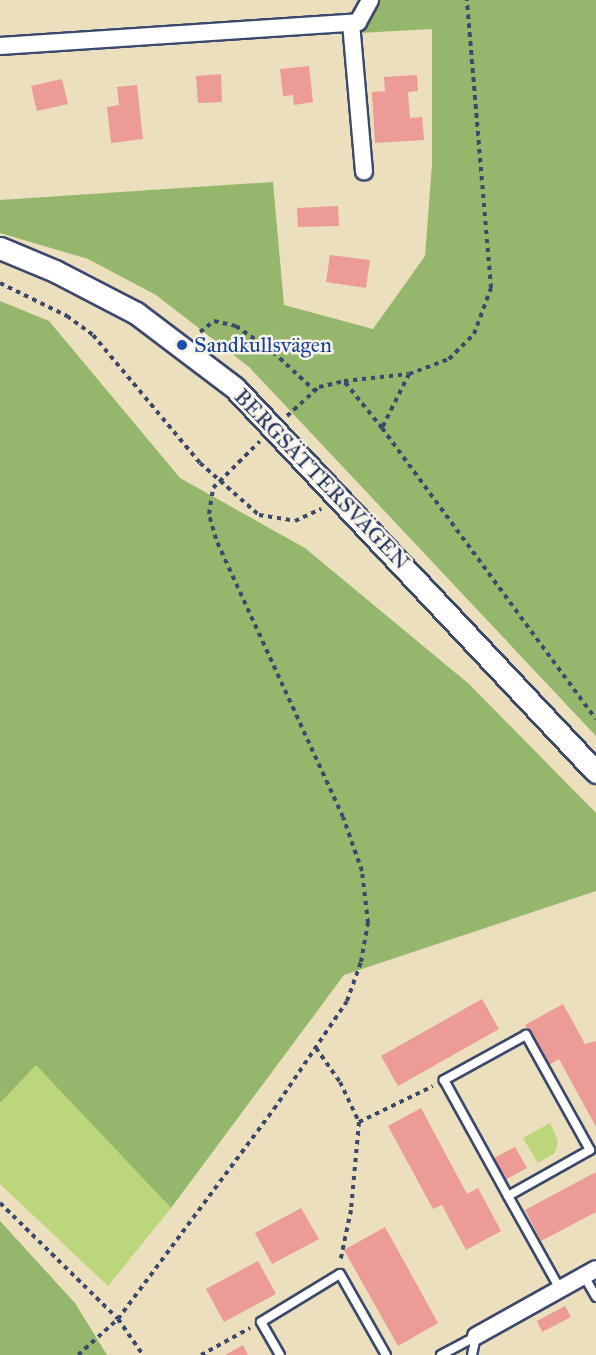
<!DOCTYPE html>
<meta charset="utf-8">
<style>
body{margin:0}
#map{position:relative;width:596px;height:1355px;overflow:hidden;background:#ecdfbd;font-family:"IM FELL Great Primer",serif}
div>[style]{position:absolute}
.green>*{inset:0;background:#bcd67b}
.forest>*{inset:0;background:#95b76b}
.building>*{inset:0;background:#ec9b96}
.path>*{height:4px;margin-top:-2px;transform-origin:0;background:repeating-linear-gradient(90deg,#3a496c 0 4.5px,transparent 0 9px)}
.roads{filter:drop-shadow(2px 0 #3a496c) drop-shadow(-2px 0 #3a496c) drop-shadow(0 2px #3a496c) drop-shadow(0 -2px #3a496c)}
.service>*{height:8px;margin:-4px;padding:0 4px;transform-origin:4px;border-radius:4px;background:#fff}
.minor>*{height:16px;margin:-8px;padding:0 8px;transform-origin:8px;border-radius:8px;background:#fff}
.tertiary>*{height:21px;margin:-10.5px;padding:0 10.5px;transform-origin:10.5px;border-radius:10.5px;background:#fff}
.dots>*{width:16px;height:16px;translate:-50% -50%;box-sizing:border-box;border:3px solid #f7f3e8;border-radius:50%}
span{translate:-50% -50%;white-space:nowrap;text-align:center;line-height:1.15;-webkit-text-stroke:5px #f7f3e8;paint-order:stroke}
.transit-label{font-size:22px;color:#164399}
.left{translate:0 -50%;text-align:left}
.street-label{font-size:22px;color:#1b2f5e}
</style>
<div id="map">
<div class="green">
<i style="clip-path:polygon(36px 1064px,171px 1208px,108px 1286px,0 1184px,0 1103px)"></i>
<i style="clip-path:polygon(550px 1123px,558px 1141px,555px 1153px,538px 1163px,523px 1138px)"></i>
</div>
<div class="forest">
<i style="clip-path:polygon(365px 0,596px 0,596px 736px,249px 367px,156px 295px,88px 259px,0 233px,0 200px,273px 182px,284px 305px,373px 329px,425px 256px,432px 164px,432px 29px,341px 34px)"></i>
<i style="clip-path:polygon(0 301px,49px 321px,180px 478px,305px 548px,469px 684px,596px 813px,596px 891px,344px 975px,171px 1208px,36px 1065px,0 1103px)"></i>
<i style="clip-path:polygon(0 1221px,75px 1303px,107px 1355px,0 1355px)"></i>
</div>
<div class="building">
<i style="clip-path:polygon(309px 66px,313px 102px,294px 105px,293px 95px,283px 96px,280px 69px)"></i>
<i style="clip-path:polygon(221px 74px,222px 102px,198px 103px,196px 76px)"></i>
<i style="clip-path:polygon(417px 75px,418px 91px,408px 92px,410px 118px,422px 117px,424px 140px,375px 143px,372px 92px,385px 91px,384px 77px)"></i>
<i style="clip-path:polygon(62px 79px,68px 104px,37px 111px,31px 86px)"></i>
<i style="clip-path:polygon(137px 85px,143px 139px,111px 143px,107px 107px,119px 105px,117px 87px)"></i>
<i style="clip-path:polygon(338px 206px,339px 226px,298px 227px,297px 208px)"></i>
<i style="clip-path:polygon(330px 255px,370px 260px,366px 288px,326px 282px)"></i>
<i style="clip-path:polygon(482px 999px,499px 1029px,398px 1086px,381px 1056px)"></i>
<i style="clip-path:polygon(563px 1004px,585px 1044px,596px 1041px,596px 1127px,559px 1059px,547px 1066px,525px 1025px)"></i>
<i style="clip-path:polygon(421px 1108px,467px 1194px,478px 1188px,501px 1231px,466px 1250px,442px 1205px,433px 1209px,388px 1126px)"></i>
<i style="clip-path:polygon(515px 1147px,527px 1168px,505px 1180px,494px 1158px)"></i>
<i style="clip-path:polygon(596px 1172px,596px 1212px,541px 1241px,525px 1210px)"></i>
<i style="clip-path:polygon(301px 1208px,319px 1239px,272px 1264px,255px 1233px)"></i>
<i style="clip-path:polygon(385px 1227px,438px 1323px,398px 1346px,344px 1250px)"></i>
<i style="clip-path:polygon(258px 1261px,276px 1294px,224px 1322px,206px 1289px)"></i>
<i style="clip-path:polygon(565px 1306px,571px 1317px,542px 1332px,537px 1321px)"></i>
<i style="clip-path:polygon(243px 1345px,248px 1355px,225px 1355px)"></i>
</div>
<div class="path">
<i style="left:0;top:283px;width:75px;rotate:26.2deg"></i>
<i style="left:67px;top:316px;width:32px;rotate:36deg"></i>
<i style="left:93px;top:335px;width:167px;rotate:50.1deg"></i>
<i style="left:200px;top:463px;width:79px;rotate:41.4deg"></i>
<i style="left:259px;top:515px;width:36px;rotate:9deg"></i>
<i style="left:295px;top:521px;width:29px;rotate:-25deg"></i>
<i style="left:200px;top:332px;width:18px;rotate:-38deg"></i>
<i style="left:214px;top:321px;width:23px;rotate:13deg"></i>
<i style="left:236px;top:326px;width:45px;rotate:35.1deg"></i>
<i style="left:273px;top:352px;width:56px;rotate:42.8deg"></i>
<i style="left:409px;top:374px;width:60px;rotate:116.6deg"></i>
<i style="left:382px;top:428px;width:60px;rotate:-129deg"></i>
<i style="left:344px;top:381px;width:65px;rotate:-6.1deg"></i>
<i style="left:409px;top:374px;width:43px;rotate:-20.6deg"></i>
<i style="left:449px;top:359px;width:35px;rotate:-45deg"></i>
<i style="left:474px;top:334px;width:49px;rotate:-69.7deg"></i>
<i style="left:491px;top:288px;width:289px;rotate:-94.8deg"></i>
<i style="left:287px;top:416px;width:43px;rotate:-42.2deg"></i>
<i style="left:319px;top:387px;width:26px;rotate:-13deg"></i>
<i style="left:382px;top:428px;width:361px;rotate:53.7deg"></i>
<i style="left:316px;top:1048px;width:42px;rotate:54.8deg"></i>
<i style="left:340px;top:1082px;width:44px;rotate:64.6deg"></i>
<i style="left:359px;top:1122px;width:88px;rotate:95.2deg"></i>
<i style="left:351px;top:1210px;width:53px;rotate:101.9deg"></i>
<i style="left:359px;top:1122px;width:82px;rotate:-25.9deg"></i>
<i style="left:0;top:1203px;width:165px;rotate:44.5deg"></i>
<i style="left:118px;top:1319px;width:44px;rotate:55.2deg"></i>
<i style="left:78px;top:1355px;width:54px;rotate:-42deg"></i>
<i style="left:118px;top:1319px;width:262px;rotate:-53.4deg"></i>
<i style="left:274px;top:1109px;width:130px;rotate:-55.9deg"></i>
<i style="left:347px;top:1001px;width:41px;rotate:-70.3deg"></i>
<i style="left:361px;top:962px;width:40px;rotate:-80deg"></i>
<i style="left:368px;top:923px;width:52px;rotate:-96.6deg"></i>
<i style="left:362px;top:871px;width:57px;rotate:-109.4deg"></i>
<i style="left:343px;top:817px;width:306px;rotate:-114.6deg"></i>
<i style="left:216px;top:539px;width:26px;rotate:-106deg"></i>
<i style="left:209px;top:514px;width:26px;rotate:-81deg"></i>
<i style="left:213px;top:488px;width:66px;rotate:-45deg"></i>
<i style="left:201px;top:1355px;width:56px;rotate:-28.9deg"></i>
</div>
<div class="roads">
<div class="service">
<i style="left:508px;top:1196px;width:94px;rotate:-29.3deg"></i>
<i style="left:590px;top:1150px;width:132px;rotate:-119.1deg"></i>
<i style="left:526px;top:1035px;width:94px;rotate:151.2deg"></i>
<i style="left:444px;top:1080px;width:132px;rotate:61.1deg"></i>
<i style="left:508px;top:1196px;width:107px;rotate:60.8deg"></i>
<i style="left:584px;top:1276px;width:24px;rotate:60deg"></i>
<i style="left:280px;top:1355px;width:38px;rotate:-120deg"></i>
<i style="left:261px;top:1322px;width:92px;rotate:-31.3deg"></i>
<i style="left:340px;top:1274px;width:93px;rotate:60.4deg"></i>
<i style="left:441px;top:1355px;width:40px;rotate:-28deg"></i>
<i style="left:472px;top:1355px;width:19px;rotate:-78deg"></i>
</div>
<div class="minor">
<i style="left:351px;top:23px;width:149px;rotate:85deg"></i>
<i style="left:0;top:46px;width:359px;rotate:-3.8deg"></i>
<i style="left:358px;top:22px;width:25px;rotate:-61deg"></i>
<i style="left:476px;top:1336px;width:137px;rotate:-29.2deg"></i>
</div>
<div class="tertiary">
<i style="left:0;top:248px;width:60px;rotate:22.7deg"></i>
<i style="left:55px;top:271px;width:91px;rotate:27.4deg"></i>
<i style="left:136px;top:313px;width:124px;rotate:37.1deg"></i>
<i style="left:235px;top:388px;width:527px;rotate:46.77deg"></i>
</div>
</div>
<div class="dots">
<i style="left:182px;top:345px;background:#1a4fb4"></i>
</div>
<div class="transit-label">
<span class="left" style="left:194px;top:345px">Sandkullsvägen</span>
</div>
<div class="street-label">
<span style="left:322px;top:479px;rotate:46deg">BERGSÄTTERSVÄGEN</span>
</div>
</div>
